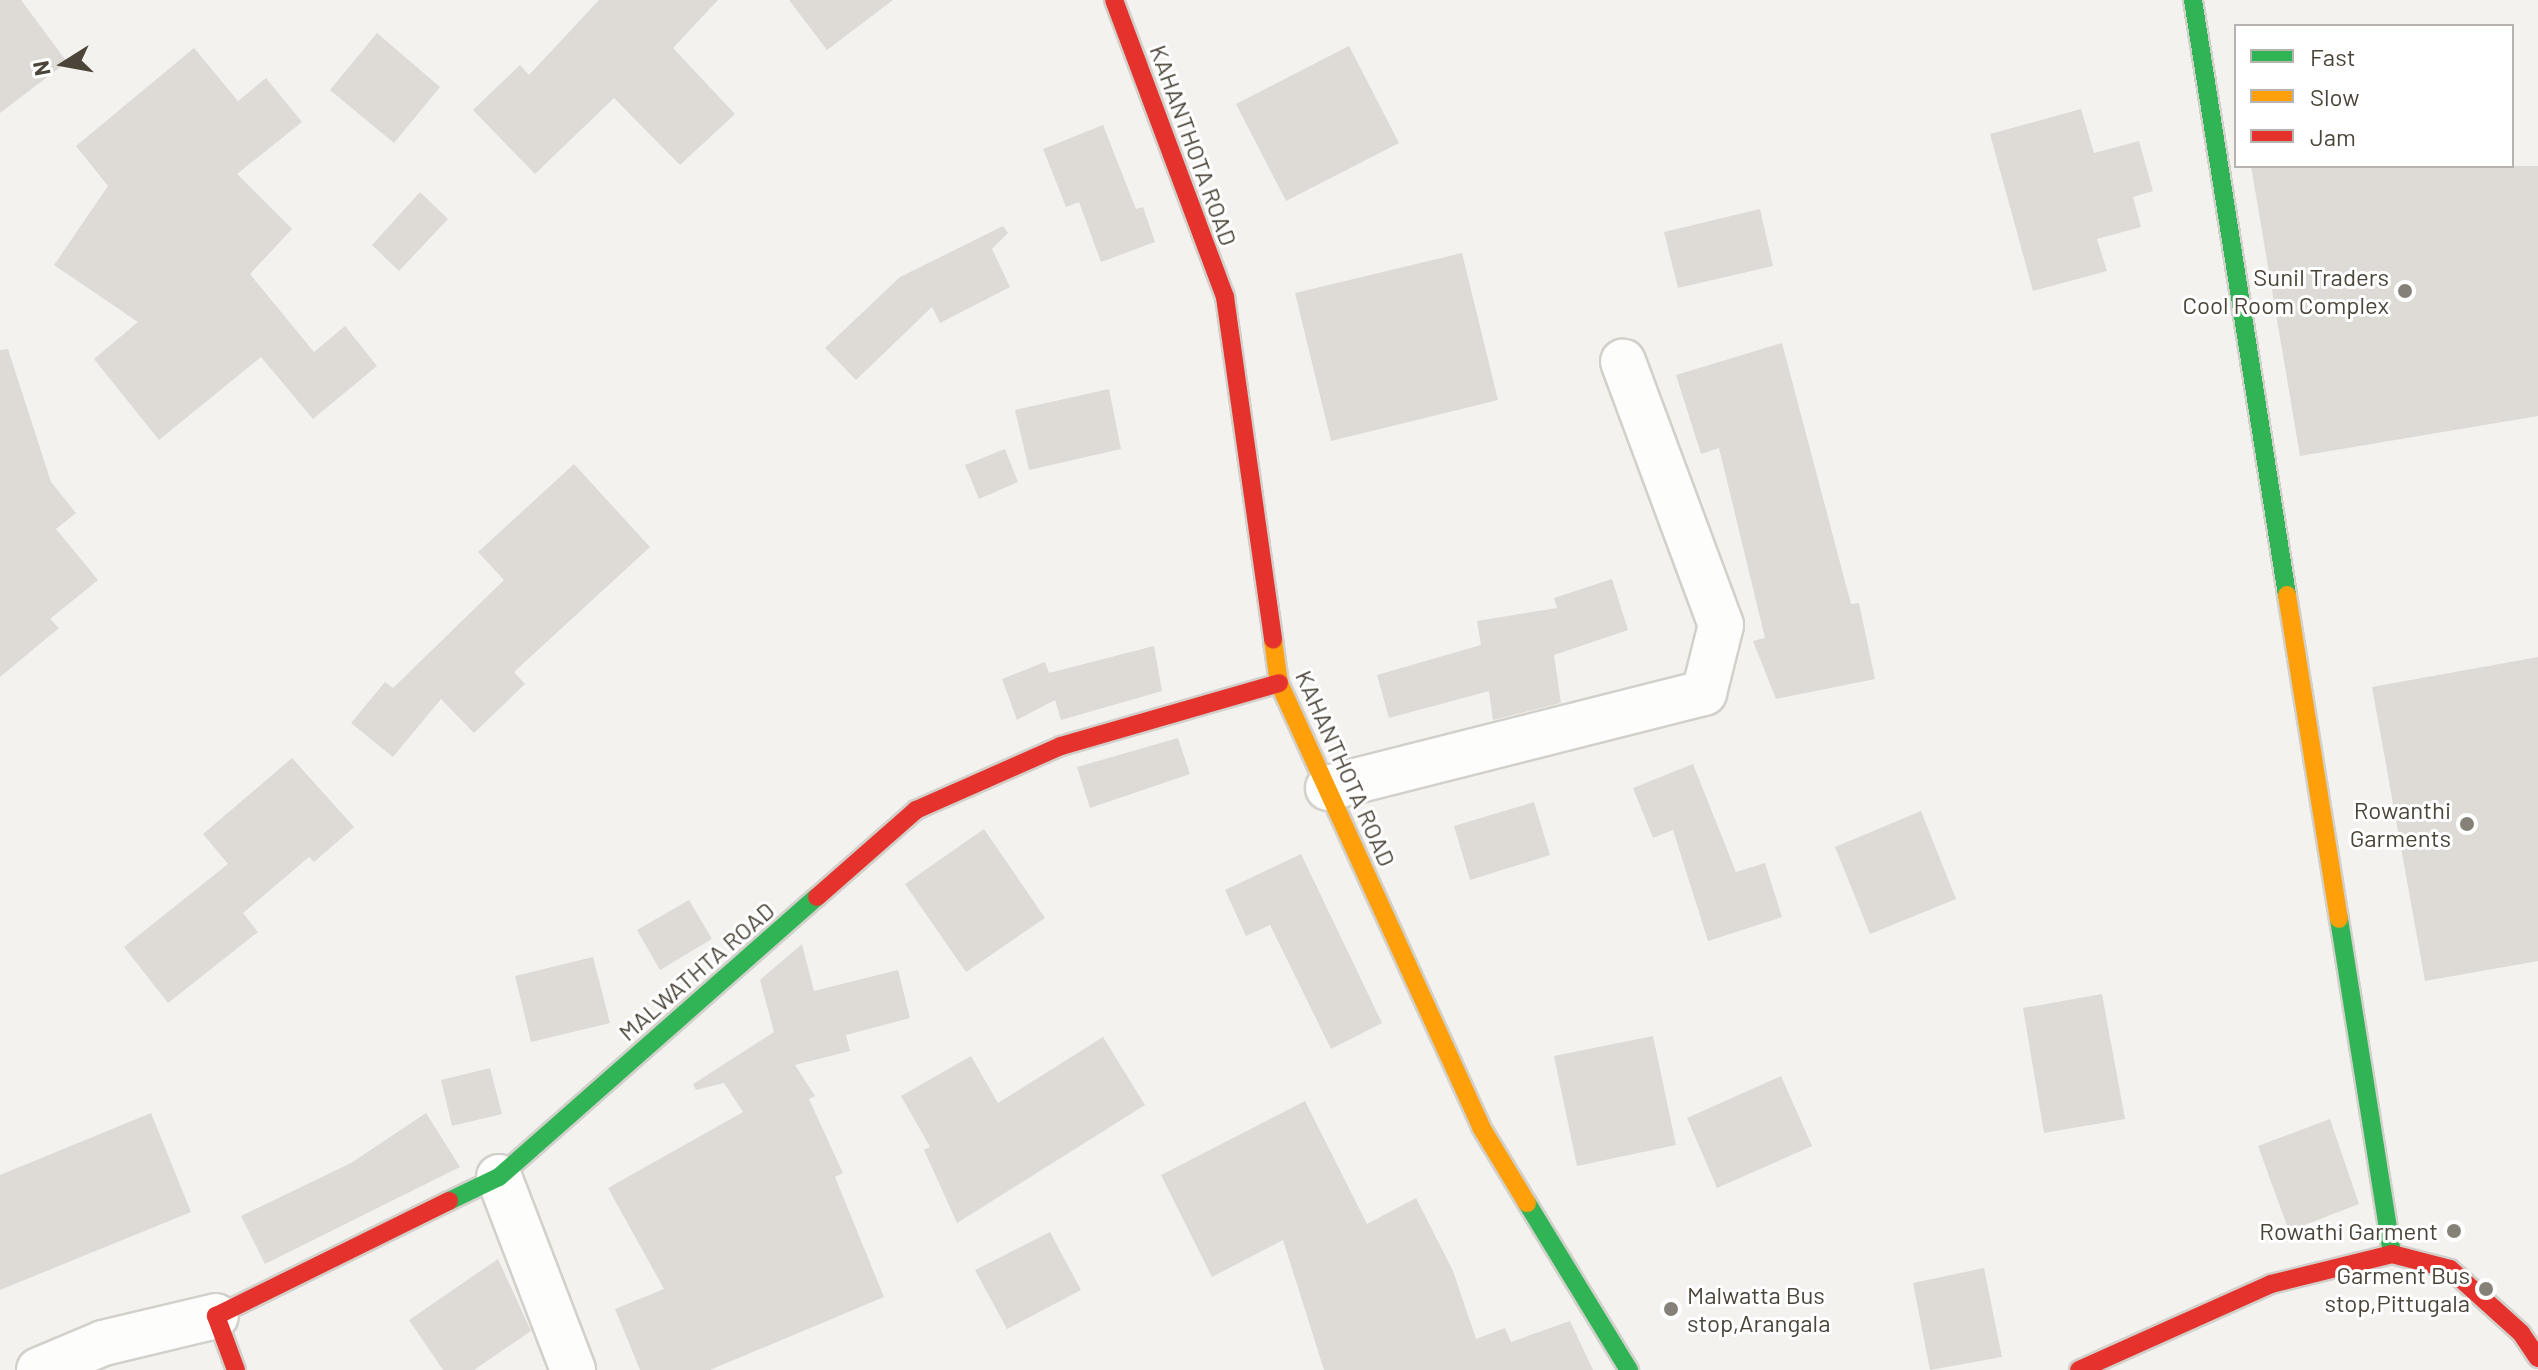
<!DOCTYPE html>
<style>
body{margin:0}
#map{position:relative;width:2538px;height:1370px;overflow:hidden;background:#f4f2ee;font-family:Barlow,sans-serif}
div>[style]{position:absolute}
.building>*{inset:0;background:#dedbd6}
.roads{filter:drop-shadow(2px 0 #d2d0cb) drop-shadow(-2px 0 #d2d0cb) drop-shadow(0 2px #d2d0cb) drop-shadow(0 -2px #d2d0cb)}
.street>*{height:44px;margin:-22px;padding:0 22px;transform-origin:22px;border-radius:22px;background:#fdfdfc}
.fast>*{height:18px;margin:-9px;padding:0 9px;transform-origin:9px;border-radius:9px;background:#30b455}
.slow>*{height:18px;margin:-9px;padding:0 9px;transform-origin:9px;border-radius:9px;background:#ff9f0a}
.jam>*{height:18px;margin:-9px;padding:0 9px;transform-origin:9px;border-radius:9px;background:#e5322d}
.dots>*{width:22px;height:22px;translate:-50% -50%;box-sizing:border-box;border:4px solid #fff;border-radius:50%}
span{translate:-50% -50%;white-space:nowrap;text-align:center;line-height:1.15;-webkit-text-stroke:6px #fff;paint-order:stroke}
.street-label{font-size:24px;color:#4b4439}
.poi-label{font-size:24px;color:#4b4439}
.right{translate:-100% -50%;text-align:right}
.left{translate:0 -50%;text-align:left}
.legend{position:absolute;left:2234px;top:24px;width:280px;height:144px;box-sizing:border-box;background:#fff;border:2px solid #b7b4b0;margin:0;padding:10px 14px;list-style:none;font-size:24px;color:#4b4439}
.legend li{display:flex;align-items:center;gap:16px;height:40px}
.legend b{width:40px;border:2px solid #b7b4b0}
.north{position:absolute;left:24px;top:24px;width:80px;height:80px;-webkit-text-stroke:6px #fff;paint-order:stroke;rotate:259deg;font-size:22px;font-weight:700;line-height:32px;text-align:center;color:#4b4439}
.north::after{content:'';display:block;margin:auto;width:28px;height:36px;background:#4b4439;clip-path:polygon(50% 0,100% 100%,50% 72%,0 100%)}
</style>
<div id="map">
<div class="building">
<i style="clip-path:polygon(0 0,21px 0,67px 62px,0 113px)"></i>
<i style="clip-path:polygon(599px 0,718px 0,673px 48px,735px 114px,680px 165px,614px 98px,535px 174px,473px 110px,520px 65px,529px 75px)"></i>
<i style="clip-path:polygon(789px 0,893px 0,827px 50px)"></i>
<i style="clip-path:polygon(377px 33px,440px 87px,394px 143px,330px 90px)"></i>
<i style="clip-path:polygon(1349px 46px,1399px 143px,1286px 201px,1236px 104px)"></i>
<i style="clip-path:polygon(194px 48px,238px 101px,266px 78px,302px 122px,237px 174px,292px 229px,250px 274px,314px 352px,345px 326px,377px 366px,313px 419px,261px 357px,159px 440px,94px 359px,138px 322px,54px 265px,108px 186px,76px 146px)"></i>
<i style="clip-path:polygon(2081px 109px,2094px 153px,2139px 141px,2153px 191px,2133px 197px,2141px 227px,2097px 239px,2107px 271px,2033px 291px,1990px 134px)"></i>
<i style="clip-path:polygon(1103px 125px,1136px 209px,1143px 207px,1155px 242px,1101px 262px,1079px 202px,1066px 207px,1043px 149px)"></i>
<i style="clip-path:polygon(2251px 166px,2538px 166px,2538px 416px,2300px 456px)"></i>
<i style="clip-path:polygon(420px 192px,448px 219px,399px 271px,372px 245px)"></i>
<i style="clip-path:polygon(1760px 209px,1773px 266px,1678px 288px,1664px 232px)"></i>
<i style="clip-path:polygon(1003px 226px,1008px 233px,992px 249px,1010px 287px,940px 323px,932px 307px,856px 380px,825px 348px,900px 277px)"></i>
<i style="clip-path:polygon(1462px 253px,1498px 400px,1331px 441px,1295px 293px)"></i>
<i style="clip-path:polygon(1782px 343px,1851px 604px,1859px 603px,1875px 679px,1776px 699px,1753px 641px,1765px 638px,1719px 448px,1701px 454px,1676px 375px)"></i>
<i style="clip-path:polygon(8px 349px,51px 482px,76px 513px,56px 529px,98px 580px,50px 619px,59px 628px,0 677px,0 350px)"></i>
<i style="clip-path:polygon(1109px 389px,1121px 449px,1029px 470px,1015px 410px)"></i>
<i style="clip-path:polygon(1005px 449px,1018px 482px,979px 499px,965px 465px)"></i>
<i style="clip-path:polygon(574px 464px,650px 547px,514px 672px,525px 684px,474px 733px,441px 699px,393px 757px,351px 723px,385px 682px,393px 688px,504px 580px,478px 552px)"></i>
<i style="clip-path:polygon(1612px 579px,1628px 630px,1554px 655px,1561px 703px,1493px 720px,1489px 691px,1389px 718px,1377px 675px,1481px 645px,1477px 621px,1557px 608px,1554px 598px)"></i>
<i style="clip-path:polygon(1154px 646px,1162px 691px,1061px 720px,1055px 700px,1017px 720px,1002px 679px,1045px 662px,1049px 673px)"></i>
<i style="clip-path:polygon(2538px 657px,2538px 961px,2425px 981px,2372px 687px)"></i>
<i style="clip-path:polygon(1178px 738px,1190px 774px,1090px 808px,1077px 767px)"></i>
<i style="clip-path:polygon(292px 758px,354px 827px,314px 862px,309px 857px,243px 913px,258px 932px,168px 1003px,124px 947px,228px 864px,203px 834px)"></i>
<i style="clip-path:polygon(1693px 764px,1736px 872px,1765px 863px,1782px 917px,1708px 941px,1673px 830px,1653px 838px,1633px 788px)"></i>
<i style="clip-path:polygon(1534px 802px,1550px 855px,1470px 880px,1454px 826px)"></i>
<i style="clip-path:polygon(1921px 811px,1956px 899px,1870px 934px,1835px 847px)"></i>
<i style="clip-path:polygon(984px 829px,1045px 918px,966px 972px,905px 884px)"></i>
<i style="clip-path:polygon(1301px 854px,1382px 1023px,1331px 1049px,1270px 925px,1246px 936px,1225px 890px)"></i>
<i style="clip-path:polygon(689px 900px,712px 939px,660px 970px,637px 930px)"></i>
<i style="clip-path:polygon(802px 944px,814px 991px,898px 970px,910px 1018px,846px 1035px,850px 1051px,795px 1065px,815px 1096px,809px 1099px,843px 1173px,835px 1177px,884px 1297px,710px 1370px,640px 1370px,615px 1309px,664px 1289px,608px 1188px,743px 1112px,724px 1083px,696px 1090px,693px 1084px,774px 1032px,760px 980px)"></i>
<i style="clip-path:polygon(593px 957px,610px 1023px,531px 1042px,515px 976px)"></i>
<i style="clip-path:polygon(2102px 994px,2125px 1119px,2044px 1133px,2023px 1008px)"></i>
<i style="clip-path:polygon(1653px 1036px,1676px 1145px,1577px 1166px,1554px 1056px)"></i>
<i style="clip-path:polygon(1103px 1037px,1145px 1105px,957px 1223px,924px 1150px,930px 1147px,901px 1096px,971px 1056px,998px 1103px)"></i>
<i style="clip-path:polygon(490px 1068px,502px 1114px,452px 1126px,441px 1080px)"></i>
<i style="clip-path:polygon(1781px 1076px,1812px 1146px,1717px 1188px,1687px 1118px)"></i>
<i style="clip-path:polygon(1305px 1101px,1367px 1224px,1416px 1198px,1453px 1271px,1476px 1339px,1505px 1328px,1511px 1342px,1570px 1321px,1593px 1370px,1324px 1370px,1283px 1240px,1212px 1277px,1161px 1175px)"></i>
<i style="clip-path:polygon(151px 1113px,191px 1212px,0 1290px,0 1175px)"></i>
<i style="clip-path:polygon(426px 1113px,460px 1167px,265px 1264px,241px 1216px,351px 1163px)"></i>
<i style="clip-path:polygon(2330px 1119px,2359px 1204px,2289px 1231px,2258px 1146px)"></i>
<i style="clip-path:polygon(1050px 1232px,1081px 1290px,1007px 1329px,975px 1270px)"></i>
<i style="clip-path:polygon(498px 1259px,531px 1331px,474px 1370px,443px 1370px,409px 1320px)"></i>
<i style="clip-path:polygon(1984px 1268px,2002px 1357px,1930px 1370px,1913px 1283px)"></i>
</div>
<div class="roads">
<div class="street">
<i style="left:1328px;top:788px;width:388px;rotate:-14.2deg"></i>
<i style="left:1704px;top:693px;width:70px;rotate:-76deg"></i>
<i style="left:1721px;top:625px;width:281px;rotate:-110.4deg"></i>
<i style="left:499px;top:1177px;width:207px;rotate:69deg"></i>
<i style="left:39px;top:1370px;width:69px;rotate:-22.9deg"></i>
<i style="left:103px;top:1343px;width:116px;rotate:-13.4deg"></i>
</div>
<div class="fast">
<i style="left:2193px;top:0;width:602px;rotate:81.02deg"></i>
<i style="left:2339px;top:919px;width:339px;rotate:81deg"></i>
<i style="left:449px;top:1201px;width:55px;rotate:-25.6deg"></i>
<i style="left:499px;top:1177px;width:424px;rotate:-41.4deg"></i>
<i style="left:1527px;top:1203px;width:196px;rotate:58.6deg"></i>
</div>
<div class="slow">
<i style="left:2287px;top:595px;width:328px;rotate:80.9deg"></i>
<i style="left:1273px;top:640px;width:43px;rotate:82.1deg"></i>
<i style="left:1279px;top:683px;width:488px;rotate:65.5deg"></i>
<i style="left:1481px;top:1127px;width:89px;rotate:58.8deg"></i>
</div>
<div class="jam">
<i style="left:1114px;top:0;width:317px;rotate:69.5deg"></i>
<i style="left:1225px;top:297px;width:346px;rotate:82deg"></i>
<i style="left:817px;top:897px;width:132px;rotate:-41.3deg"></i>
<i style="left:916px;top:810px;width:158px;rotate:-23.8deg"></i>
<i style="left:1061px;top:746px;width:227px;rotate:-16.1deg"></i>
<i style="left:236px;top:1370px;width:58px;rotate:-110.3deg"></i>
<i style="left:216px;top:1316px;width:260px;rotate:-26.3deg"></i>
<i style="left:2079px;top:1370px;width:210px;rotate:-24.1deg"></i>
<i style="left:2271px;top:1284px;width:125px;rotate:-13.9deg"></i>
<i style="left:2392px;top:1254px;width:60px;rotate:14.5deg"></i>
<i style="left:2450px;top:1269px;width:96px;rotate:42deg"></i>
<i style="left:2521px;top:1333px;width:30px;rotate:56deg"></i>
</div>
</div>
<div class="dots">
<i style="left:2405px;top:291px;background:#868178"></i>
<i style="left:2467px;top:824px;background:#868178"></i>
<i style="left:2454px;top:1231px;background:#868178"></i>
<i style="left:2486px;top:1289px;background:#868178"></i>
<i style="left:1671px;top:1309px;background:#868178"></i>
</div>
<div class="street-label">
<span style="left:1194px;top:145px;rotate:70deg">KAHANTHOTA ROAD</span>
<span style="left:1346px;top:768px;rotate:66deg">KAHANTHOTA ROAD</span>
<span style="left:696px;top:971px;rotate:-41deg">MALWATHTA ROAD</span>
</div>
<div class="poi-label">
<span class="right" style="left:2389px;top:291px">Sunil Traders<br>Cool Room Complex</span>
<span class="right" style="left:2451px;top:824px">Rowanthi<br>Garments</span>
<span class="right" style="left:2438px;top:1231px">Rowathi Garment</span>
<span class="right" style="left:2470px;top:1289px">Garment Bus<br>stop,Pittugala</span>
<span class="left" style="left:1687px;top:1309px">Malwatta Bus<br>stop,Arangala</span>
</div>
<ul class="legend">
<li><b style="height:10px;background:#30b455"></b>Fast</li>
<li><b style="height:10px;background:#ff9f0a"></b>Slow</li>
<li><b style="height:10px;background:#e5322d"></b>Jam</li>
</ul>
<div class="north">N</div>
</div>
